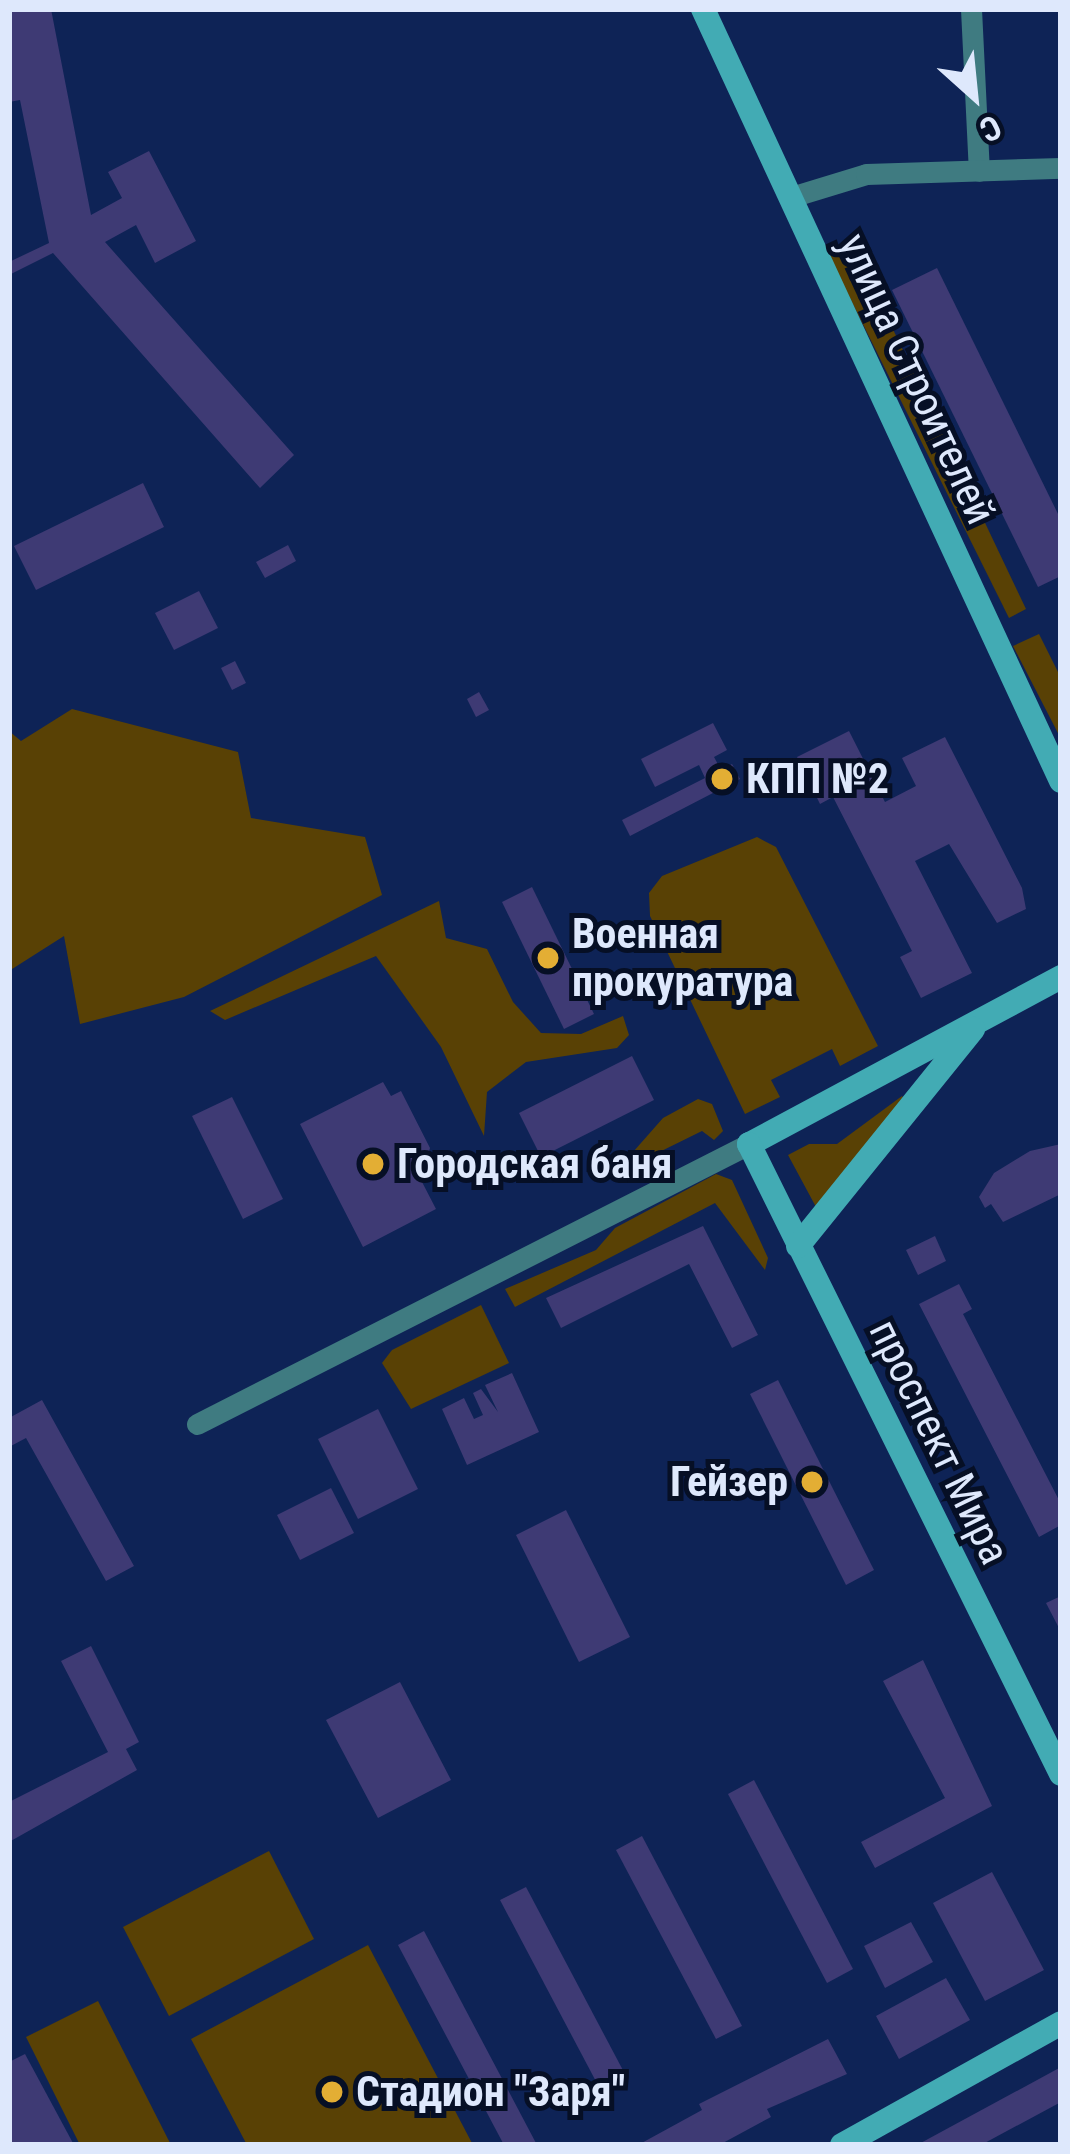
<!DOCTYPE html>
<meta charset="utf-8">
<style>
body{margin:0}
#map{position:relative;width:1070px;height:2154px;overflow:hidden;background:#0e2356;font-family:"Roboto Condensed",sans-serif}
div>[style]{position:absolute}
.green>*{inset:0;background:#594105}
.building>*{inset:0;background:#3e3a74}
.street>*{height:21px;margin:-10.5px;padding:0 10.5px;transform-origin:10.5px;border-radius:10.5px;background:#3f7b81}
.secondary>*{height:24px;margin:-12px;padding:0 12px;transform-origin:12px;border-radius:12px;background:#42abb4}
.dots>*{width:33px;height:33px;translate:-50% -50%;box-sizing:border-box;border:6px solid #060f25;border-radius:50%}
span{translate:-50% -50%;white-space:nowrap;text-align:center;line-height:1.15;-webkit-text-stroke:10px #060f25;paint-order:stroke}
.street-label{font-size:42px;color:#dee8fc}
.poi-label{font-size:42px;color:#dee8fc;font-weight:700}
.left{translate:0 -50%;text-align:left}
.right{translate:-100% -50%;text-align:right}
.frame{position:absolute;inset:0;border:12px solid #dee8fc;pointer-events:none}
.north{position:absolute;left:914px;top:36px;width:120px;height:120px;-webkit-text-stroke:9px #060f25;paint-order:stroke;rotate:153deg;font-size:33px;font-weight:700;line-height:48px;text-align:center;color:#dee8fc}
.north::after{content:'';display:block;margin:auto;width:42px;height:54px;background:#dee8fc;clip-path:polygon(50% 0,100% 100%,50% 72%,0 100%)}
</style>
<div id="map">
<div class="green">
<i style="clip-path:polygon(851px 241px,1026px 609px,1009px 618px,827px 252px)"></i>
<i style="clip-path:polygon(1039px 634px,1061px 678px,1061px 739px,1013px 646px)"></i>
<i style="clip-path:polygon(72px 709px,238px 752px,251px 818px,365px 837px,382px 895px,184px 997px,80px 1024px,64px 936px,9px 971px,9px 731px,21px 741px)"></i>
<i style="clip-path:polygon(757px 837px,776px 847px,878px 1046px,840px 1066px,832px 1049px,771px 1080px,780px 1097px,745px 1114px,650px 916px,649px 893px,662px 876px)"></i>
<i style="clip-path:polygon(439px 901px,446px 938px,487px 949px,513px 1002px,541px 1033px,581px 1034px,623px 1016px,629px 1035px,617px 1048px,526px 1062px,487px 1092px,484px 1136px,441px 1047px,376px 956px,225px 1020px,210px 1011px)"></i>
<i style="clip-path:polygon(902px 1096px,905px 1100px,816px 1207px,788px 1155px,809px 1144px,837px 1144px)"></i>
<i style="clip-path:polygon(698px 1099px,712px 1104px,723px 1131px,714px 1140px,702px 1131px,629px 1167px,626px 1160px,663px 1118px)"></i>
<i style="clip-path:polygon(716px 1174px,732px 1180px,768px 1258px,765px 1270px,715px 1203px,515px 1307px,505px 1289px,596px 1250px,615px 1228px)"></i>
<i style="clip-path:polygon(481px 1305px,509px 1363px,411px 1409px,382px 1363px,392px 1350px)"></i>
<i style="clip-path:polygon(269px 1851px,314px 1939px,169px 2016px,123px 1927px)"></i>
<i style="clip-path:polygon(368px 1945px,473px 2145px,247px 2145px,191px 2039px)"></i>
<i style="clip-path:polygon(98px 2001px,170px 2143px,165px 2145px,80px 2145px,26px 2037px)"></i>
</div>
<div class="building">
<i style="clip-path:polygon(9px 9px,51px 9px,91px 215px,122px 198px,108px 172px,149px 151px,196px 241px,155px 263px,136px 225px,105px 242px,294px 455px,260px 488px,53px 253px,9px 275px,9px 262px,49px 243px,20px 100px,9px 102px)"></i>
<i style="clip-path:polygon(937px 268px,1061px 520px,1061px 576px,1038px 587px,892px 290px)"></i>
<i style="clip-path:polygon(143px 483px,164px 527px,36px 590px,14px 546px)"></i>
<i style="clip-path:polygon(288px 545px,296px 561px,265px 578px,256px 562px)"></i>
<i style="clip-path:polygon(199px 591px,218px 628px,174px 650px,155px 613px)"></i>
<i style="clip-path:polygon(235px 661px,246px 683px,232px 690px,221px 668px)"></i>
<i style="clip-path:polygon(479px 692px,489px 710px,476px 717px,467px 699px)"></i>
<i style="clip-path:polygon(713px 723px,727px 750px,714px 757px,721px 770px,732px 764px,740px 779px,630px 836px,622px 820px,705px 778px,699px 765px,655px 787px,641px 759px)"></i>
<i style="clip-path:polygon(849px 731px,885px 802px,916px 786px,902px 758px,945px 737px,1022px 888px,1026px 909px,997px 923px,949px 844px,915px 861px,972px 973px,921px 998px,900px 957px,912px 951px,833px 797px,820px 804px,797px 757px)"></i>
<i style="clip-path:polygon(532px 887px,594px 1014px,564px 1029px,502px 902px)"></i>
<i style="clip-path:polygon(632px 1056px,654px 1100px,541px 1157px,519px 1113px)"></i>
<i style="clip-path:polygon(383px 1082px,391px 1096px,401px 1091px,430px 1148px,421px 1180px,436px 1209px,363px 1247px,300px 1124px)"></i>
<i style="clip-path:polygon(232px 1097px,283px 1199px,243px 1219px,192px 1116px)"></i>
<i style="clip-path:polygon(1061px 1144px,1061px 1194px,1003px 1222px,991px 1204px,985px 1208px,979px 1197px,994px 1173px,1030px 1151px)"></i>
<i style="clip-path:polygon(703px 1226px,758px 1335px,732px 1348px,689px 1264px,561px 1328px,546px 1298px)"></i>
<i style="clip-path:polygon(935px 1236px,946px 1261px,918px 1275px,906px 1250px)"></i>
<i style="clip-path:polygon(959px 1284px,972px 1309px,963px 1314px,1061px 1504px,1061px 1525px,1039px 1537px,919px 1304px)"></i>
<i style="clip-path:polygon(512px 1373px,539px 1432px,467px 1465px,442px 1409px,464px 1398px,474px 1419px,483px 1415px,473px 1393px,481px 1389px,498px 1412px,485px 1385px)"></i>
<i style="clip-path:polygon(778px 1380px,874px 1570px,846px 1585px,750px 1394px)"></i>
<i style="clip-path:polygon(42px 1400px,134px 1566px,106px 1581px,26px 1438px,9px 1447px,9px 1418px)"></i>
<i style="clip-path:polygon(378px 1409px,418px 1489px,358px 1519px,318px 1439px)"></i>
<i style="clip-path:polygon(331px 1488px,354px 1533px,300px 1560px,277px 1515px)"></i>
<i style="clip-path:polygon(566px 1510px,630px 1637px,579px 1662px,516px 1535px)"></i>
<i style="clip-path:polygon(1061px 1596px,1061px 1632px,1046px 1603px)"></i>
<i style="clip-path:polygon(91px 1646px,139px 1742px,126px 1749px,137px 1770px,9px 1842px,9px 1802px,108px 1752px,61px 1661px)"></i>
<i style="clip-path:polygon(923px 1660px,992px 1806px,875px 1868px,861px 1842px,945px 1798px,883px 1681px)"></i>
<i style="clip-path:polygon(400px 1682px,451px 1780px,378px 1818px,326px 1720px)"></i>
<i style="clip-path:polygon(754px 1780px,853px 1969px,827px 1983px,728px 1794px)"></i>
<i style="clip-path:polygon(642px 1836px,742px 2026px,716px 2039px,616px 1850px)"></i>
<i style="clip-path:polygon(992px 1872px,1044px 1970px,985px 2001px,933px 1903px)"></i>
<i style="clip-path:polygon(526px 1887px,626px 2076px,600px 2089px,500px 1900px)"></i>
<i style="clip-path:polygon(911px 1922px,933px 1962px,885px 1988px,864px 1946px)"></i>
<i style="clip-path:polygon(424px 1931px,537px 2145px,504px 2145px,398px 1945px)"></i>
<i style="clip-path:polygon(946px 1978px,970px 2020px,899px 2059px,876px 2016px)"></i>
<i style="clip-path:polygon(828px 2039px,847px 2074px,767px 2109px,771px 2117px,721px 2144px,638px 2145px,702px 2110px,699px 2104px)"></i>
<i style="clip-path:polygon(25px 2054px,74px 2145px,9px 2145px,9px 2062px)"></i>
<i style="clip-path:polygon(1061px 2067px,1061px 2102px,981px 2145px,917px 2145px)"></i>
</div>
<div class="street">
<i style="left:971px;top:9px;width:162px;rotate:87.2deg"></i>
<i style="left:791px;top:197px;width:78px;rotate:-17deg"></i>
<i style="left:866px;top:174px;width:195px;rotate:-1.8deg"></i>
<i style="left:197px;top:1424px;width:619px;rotate:-26.9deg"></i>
</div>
<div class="secondary">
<i style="left:703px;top:9px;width:851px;rotate:65.12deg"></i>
<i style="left:1061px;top:977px;width:354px;rotate:151.8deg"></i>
<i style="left:749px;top:1144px;width:703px;rotate:63.65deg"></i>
<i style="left:798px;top:1246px;width:279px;rotate:-51.1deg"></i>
<i style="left:842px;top:2145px;width:251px;rotate:-29.1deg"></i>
</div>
<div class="dots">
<i style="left:722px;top:779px;background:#e3ae34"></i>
<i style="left:548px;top:958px;background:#e3ae34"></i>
<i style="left:373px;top:1164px;background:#e3ae34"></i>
<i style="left:812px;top:1482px;background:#e3ae34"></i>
<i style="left:332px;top:2092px;background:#e3ae34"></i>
</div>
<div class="street-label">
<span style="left:917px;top:379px;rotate:65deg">улица Строителей</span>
<span style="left:939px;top:1442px;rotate:64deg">проспект Мира</span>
</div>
<div class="poi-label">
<span class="left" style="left:746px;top:779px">КПП №2</span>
<span class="left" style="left:572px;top:958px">Военная<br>прокуратура</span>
<span class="left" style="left:397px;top:1164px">Городская баня</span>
<span class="right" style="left:788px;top:1482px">Гейзер</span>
<span class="left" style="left:356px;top:2092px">Стадион "Заря"</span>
</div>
<div class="frame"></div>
<div class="north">С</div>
</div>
